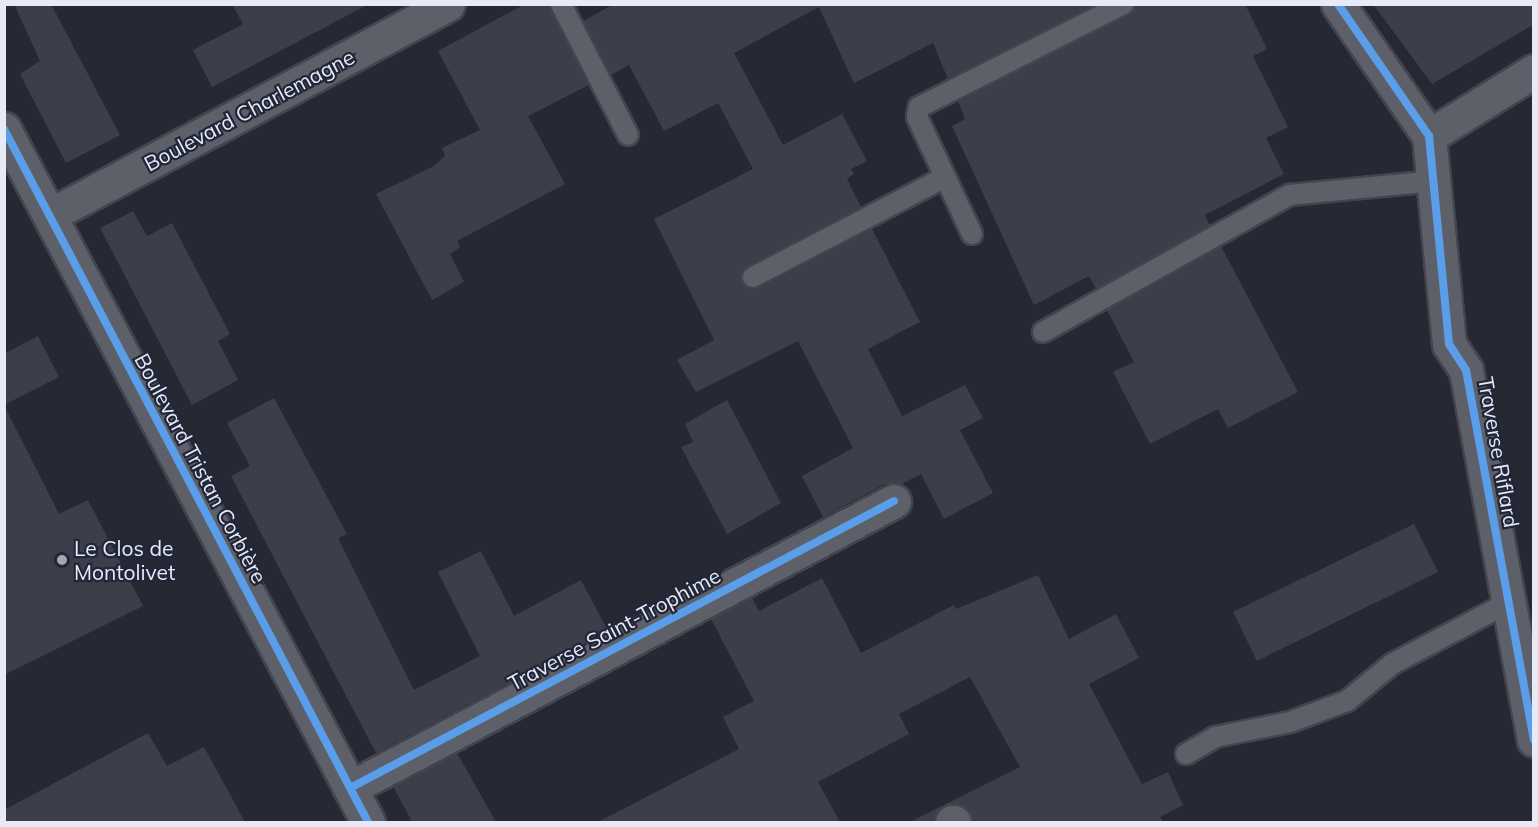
<!DOCTYPE html>
<meta charset="utf-8">
<style>
body{margin:0}
#map{position:relative;width:1538px;height:827px;overflow:hidden;background:#262933;font-family:Mulish,sans-serif}
div>[style]{position:absolute}
.building>*{inset:0;background:#3c3e49}
.roads{filter:drop-shadow(2px 0 #43454e) drop-shadow(-2px 0 #43454e) drop-shadow(0 2px #43454e) drop-shadow(0 -2px #43454e)}
.service>*{height:20px;margin:-10px;padding:0 10px;transform-origin:10px;border-radius:10px;background:#5d6068}
.minor>*{height:33px;margin:-16.5px;padding:0 16.5px;transform-origin:16.5px;border-radius:16.5px;background:#5d6068}
.cycleway>*{height:8px;margin:-4px;padding:0 4px;transform-origin:4px;border-radius:4px;background:#5a9eea}
.dots>*{width:16px;height:16px;translate:-50% -50%;box-sizing:border-box;border:3px solid #212638;border-radius:50%}
span{translate:-50% -50%;white-space:nowrap;text-align:center;line-height:1.15;-webkit-text-stroke:4.5px #212638;paint-order:stroke}
.street-label{font-size:21px;color:#e7ebf7}
.poi-label{font-size:21px;color:#e7ebf7}
.left{translate:0 -50%;text-align:left}
.frame{position:absolute;inset:0;border:6px solid #e7ebf7;pointer-events:none}
</style>
<div id="map">
<div class="building">
<i style="clip-path:polygon(14px 4px,51px 4px,120px 135px,66px 163px,20px 74px,40px 61px)"></i>
<i style="clip-path:polygon(232px 4px,369px 4px,212px 87px,193px 50px,243px 24px)"></i>
<i style="clip-path:polygon(525px 4px,547px 4px,589px 85px,528px 116px,565px 184px,457px 241px,460px 247px,450px 254px,464px 282px,432px 300px,376px 194px,434px 166px,445px 156px,442px 148px,480px 130px,438px 51px)"></i>
<i style="clip-path:polygon(614px 4px,1096px 4px,948px 79px,933px 43px,854px 83px,819px 7px,734px 53px,783px 145px,842px 114px,867px 161px,851px 169px,854px 174px,847px 179px,861px 207px,747px 266px,743px 283px,759px 288px,872px 229px,920px 322px,868px 349px,902px 416px,965px 385px,983px 418px,960px 430px,993px 493px,944px 519px,921px 474px,902px 484px,885px 484px,823px 517px,802px 476px,853px 448px,798px 341px,696px 392px,677px 360px,714px 340px,654px 219px,753px 169px,718px 103px,664px 131px,629px 65px,611px 75px,583px 21px)"></i>
<i style="clip-path:polygon(1136px 4px,1245px 4px,1267px 49px,1253px 56px,1288px 127px,1266px 138px,1284px 174px,1205px 215px,1210px 225px,1096px 289px,1089px 276px,1034px 305px,952px 126px,965px 119px,958px 101px,1129px 15px)"></i>
<i style="clip-path:polygon(1373px 4px,1533px 4px,1533px 25px,1432px 84px)"></i>
<i style="clip-path:polygon(133px 211px,147px 236px,172px 223px,230px 334px,218px 341px,238px 380px,192px 405px,100px 228px)"></i>
<i style="clip-path:polygon(1221px 246px,1298px 392px,1228px 428px,1218px 409px,1150px 444px,1113px 372px,1134px 362px,1107px 310px)"></i>
<i style="clip-path:polygon(38px 336px,59px 377px,4px 405px,4px 354px)"></i>
<i style="clip-path:polygon(274px 398px,347px 534px,338px 538px,414px 690px,480px 656px,438px 572px,481px 551px,514px 616px,581px 580px,608px 631px,376px 753px,231px 476px,250px 466px,227px 423px)"></i>
<i style="clip-path:polygon(727px 400px,781px 503px,727px 534px,681px 447px,693px 442px,685px 424px)"></i>
<i style="clip-path:polygon(4px 405px,59px 514px,88px 500px,143px 606px,4px 675px)"></i>
<i style="clip-path:polygon(1414px 524px,1438px 572px,1257px 661px,1233px 612px)"></i>
<i style="clip-path:polygon(1038px 575px,1069px 639px,1116px 614px,1139px 658px,1089px 684px,1142px 784px,1168px 772px,1183px 805px,1160px 817px,1163px 822px,973px 822px,964px 806px,944px 805px,1020px 767px,970px 677px,899px 714px,909px 734px,818px 782px,840px 822px,598px 822px,739px 749px,723px 717px,754px 701px,711px 619px,752px 597px,759px 611px,822px 578px,861px 653px,954px 605px,956px 609px)"></i>
<i style="clip-path:polygon(148px 733px,167px 766px,204px 747px,245px 822px,4px 822px,4px 810px)"></i>
<i style="clip-path:polygon(457px 753px,496px 822px,412px 822px,393px 786px)"></i>
<i style="clip-path:polygon(942px 806px,933px 822px,910px 822px)"></i>
</div>
<div class="roads">
<div class="service">
<i style="left:561px;top:4px;width:147px;rotate:62.9deg"></i>
<i style="left:972px;top:234px;width:129px;rotate:-115.2deg"></i>
<i style="left:917px;top:117px;width:10px;rotate:-79deg"></i>
<i style="left:919px;top:107px;width:229px;rotate:-26.7deg"></i>
<i style="left:753px;top:277px;width:216px;rotate:-27.5deg"></i>
<i style="left:1043px;top:332px;width:282px;rotate:-29.1deg"></i>
<i style="left:1289px;top:195px;width:146px;rotate:-5.5deg"></i>
<i style="left:1186px;top:754px;width:34px;rotate:-30deg"></i>
<i style="left:1215px;top:737px;width:76px;rotate:-11.3deg"></i>
<i style="left:1290px;top:722px;width:61px;rotate:-20.2deg"></i>
<i style="left:1347px;top:701px;width:58px;rotate:-39.4deg"></i>
<i style="left:1392px;top:664px;width:129px;rotate:-27.8deg"></i>
</div>
<div class="minor">
<i style="left:1338px;top:4px;width:160px;rotate:55.4deg"></i>
<i style="left:1429px;top:136px;width:209px;rotate:84.5deg"></i>
<i style="left:1449px;top:344px;width:31px;rotate:57deg"></i>
<i style="left:1466px;top:370px;width:376px;rotate:79.6deg"></i>
<i style="left:4px;top:129px;width:783px;rotate:62.29deg"></i>
<i style="left:1429px;top:136px;width:123px;rotate:-31.8deg"></i>
<i style="left:50px;top:215px;width:450px;rotate:-27.9deg"></i>
<i style="left:350px;top:788px;width:615px;rotate:-27.81deg"></i>
<i style="left:952px;top:822px;width:2px"></i>
</div>
</div>
<div class="cycleway">
<i style="left:1338px;top:4px;width:160px;rotate:55.4deg"></i>
<i style="left:1429px;top:136px;width:209px;rotate:84.5deg"></i>
<i style="left:1449px;top:344px;width:31px;rotate:57deg"></i>
<i style="left:1466px;top:370px;width:376px;rotate:79.6deg"></i>
<i style="left:4px;top:129px;width:783px;rotate:62.29deg"></i>
<i style="left:350px;top:788px;width:615px;rotate:-27.81deg"></i>
</div>
<div class="dots">
<i style="left:62px;top:560px;background:#a3a7b2"></i>
</div>
<div class="street-label">
<span style="left:249px;top:110px;rotate:-28deg">Boulevard Charlemagne</span>
<span style="left:1499px;top:452px;rotate:80deg">Traverse Riflard</span>
<span style="left:201px;top:468px;rotate:62deg">Boulevard Tristan Corbière</span>
<span style="left:614px;top:629px;rotate:-28deg">Traverse Saint-Trophime</span>
</div>
<div class="poi-label">
<span class="left" style="left:74px;top:560px">Le Clos de<br>Montolivet</span>
</div>
<div class="frame"></div>
</div>
